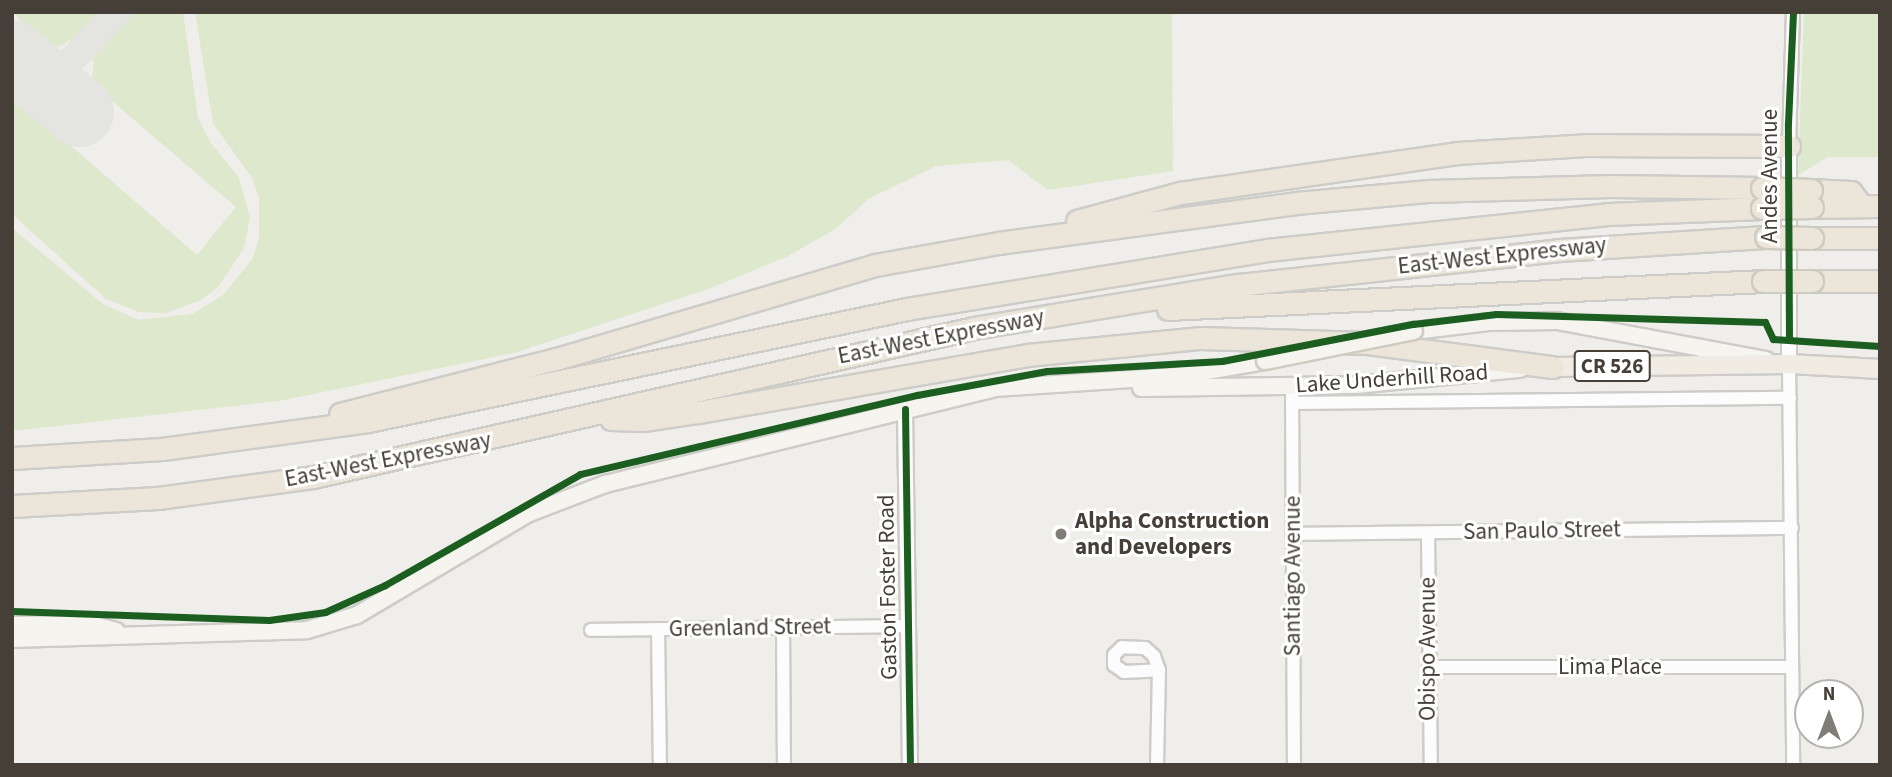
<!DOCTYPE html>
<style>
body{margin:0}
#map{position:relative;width:1892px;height:777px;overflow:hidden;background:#efeeea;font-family:"Source Sans 3",sans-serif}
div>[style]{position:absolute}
.green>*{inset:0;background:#dde8cc}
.taxiway>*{height:28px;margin:-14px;padding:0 14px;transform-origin:14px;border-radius:14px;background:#e4e4e1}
.runway>*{height:70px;margin:-35px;padding:0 35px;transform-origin:35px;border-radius:35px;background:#e4e4e1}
.roads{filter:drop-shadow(2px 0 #cdccc8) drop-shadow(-2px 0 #cdccc8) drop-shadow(0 2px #cdccc8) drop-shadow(0 -2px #cdccc8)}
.minor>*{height:12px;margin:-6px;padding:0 6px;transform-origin:6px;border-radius:6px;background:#fdfcfc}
.tertiary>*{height:14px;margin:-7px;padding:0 7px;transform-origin:7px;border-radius:7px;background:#fdfcfc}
.secondary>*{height:16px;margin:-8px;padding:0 8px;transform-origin:8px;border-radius:8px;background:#f5f4ef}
.primary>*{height:18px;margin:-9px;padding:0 9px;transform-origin:9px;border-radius:9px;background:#f0ece4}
.motorway>*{height:21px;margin:-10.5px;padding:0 10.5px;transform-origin:10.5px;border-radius:10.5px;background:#ebe5da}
.bridges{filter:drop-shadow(2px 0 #cecbc1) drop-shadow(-2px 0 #cecbc1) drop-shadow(0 2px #cecbc1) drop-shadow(0 -2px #cecbc1)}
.secondary-bridge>*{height:16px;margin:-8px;padding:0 8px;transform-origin:8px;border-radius:8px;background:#f5f4ef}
.motorway-bridge>*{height:21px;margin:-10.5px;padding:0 10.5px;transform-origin:10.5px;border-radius:10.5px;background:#ebe5da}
.cycleway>*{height:7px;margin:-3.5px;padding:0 3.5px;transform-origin:3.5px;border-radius:3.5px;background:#1b5e20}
.dots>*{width:19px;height:19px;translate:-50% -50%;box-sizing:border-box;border:4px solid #fff;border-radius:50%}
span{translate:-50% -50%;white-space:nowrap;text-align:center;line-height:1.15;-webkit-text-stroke:6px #fff;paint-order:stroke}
.shield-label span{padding:2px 5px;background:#fff;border:2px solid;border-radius:5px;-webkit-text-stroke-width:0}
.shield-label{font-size:21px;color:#453f37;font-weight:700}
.street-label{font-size:23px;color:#453f37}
.poi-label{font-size:23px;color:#453f37;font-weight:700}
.left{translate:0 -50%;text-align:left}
.frame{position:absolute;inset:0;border:14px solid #453f37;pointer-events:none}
.north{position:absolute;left:1794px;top:679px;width:70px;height:70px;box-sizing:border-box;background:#fff;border:2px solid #b5b2af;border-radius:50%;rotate:0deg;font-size:19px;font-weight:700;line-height:28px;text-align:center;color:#453f37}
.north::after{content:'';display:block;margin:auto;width:24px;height:32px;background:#807c76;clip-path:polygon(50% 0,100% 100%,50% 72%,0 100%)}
</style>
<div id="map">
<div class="green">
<i style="clip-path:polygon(12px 12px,106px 12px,76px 46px,69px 40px,59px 47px,42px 41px)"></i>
<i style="clip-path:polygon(130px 12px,183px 12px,198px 118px,211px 143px,239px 178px,250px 217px,244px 248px,219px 286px,201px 300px,166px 313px,139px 312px,106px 299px,12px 214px,12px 95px,197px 255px,236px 207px,91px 83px,94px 62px,90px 58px)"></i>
<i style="clip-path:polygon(195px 12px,1172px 12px,1173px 171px,1048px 190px,1008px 160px,936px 166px,868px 199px,837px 228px,788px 256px,711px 288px,514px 353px,279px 401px,12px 431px,12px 228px,103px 304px,139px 320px,192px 314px,223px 295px,252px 260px,259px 238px,259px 198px,252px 178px,213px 123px)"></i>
<i style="clip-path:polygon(1804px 12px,1880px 12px,1880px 157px,1828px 157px,1798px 175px)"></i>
</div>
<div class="taxiway">
<i style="left:17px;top:58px;width:27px;rotate:28deg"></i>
<i style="left:41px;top:71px;width:22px;rotate:-5deg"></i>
<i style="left:63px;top:69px;width:79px;rotate:-46deg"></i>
</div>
<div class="runway">
<i style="left:12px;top:55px;width:88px;rotate:40.4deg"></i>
</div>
<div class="roads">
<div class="minor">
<i style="left:1789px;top:146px;width:134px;rotate:-88.3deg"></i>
<i style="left:1789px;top:364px;width:401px;rotate:89.4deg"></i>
<i style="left:1292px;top:387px;width:378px;rotate:89.7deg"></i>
<i style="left:1292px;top:403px;width:498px;rotate:-0.6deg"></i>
<i style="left:1428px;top:533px;width:232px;rotate:89.3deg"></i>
<i style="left:1293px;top:534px;width:499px;rotate:-0.7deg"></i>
<i style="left:783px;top:628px;width:137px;rotate:89.6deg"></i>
<i style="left:658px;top:629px;width:136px;rotate:89.2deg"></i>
<i style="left:591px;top:630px;width:318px;rotate:-0.7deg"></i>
<i style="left:1429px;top:667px;width:362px"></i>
<i style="left:1157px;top:765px;width:95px;rotate:-88.8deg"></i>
<i style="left:1159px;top:670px;width:15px;rotate:-110deg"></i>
<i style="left:1154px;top:656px;width:12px;rotate:-138deg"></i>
<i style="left:1145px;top:648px;width:23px;rotate:-178deg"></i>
<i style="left:1122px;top:647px;width:11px;rotate:135deg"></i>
<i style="left:1114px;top:655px;width:10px;rotate:90deg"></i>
<i style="left:1114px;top:665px;width:12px;rotate:35deg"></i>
<i style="left:1124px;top:672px;width:35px;rotate:-3deg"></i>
</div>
<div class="tertiary">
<i style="left:1789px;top:146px;width:218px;rotate:90deg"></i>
<i style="left:905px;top:409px;width:356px;rotate:89.2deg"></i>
</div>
<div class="secondary">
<i style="left:1414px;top:331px;width:77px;rotate:-6.8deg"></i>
<i style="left:1490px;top:322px;width:67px;rotate:-0.9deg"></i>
<i style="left:1557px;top:321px;width:213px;rotate:10.6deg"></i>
<i style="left:1141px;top:388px;width:215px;rotate:-0.8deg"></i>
<i style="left:1356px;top:385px;width:165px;rotate:-5.6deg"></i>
<i style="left:12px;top:625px;width:78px;rotate:-0.7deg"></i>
<i style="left:90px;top:624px;width:27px;rotate:15deg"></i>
<i style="left:12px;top:639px;width:295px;rotate:-1.7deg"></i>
<i style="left:307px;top:630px;width:52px;rotate:-16.7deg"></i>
<i style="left:357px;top:615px;width:198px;rotate:-30.7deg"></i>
<i style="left:527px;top:514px;width:84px;rotate:-21deg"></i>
<i style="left:605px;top:484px;width:402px;rotate:-13.8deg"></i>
<i style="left:995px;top:388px;width:182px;rotate:-3.8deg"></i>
<i style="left:1177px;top:376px;width:89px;rotate:-9.7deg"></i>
</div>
<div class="primary">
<i style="left:1552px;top:367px;width:237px;rotate:-0.7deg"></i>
<i style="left:1789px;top:364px;width:91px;rotate:3.1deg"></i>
</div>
<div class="motorway">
<i style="left:1811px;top:190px;width:40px;rotate:2.9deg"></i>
<i style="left:1851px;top:192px;width:15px;rotate:53deg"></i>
<i style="left:1812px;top:207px;width:68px;rotate:-0.8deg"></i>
<i style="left:1077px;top:221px;width:107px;rotate:-15.2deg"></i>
<i style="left:1180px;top:193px;width:280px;rotate:-8.2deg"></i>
<i style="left:1457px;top:153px;width:129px;rotate:-3.5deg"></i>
<i style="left:1586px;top:145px;width:203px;rotate:0.3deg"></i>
<i style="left:1812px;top:238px;width:68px"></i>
<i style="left:1812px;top:281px;width:68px"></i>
<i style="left:1168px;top:309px;width:596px;rotate:-2.69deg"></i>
<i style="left:340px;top:414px;width:223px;rotate:-14.3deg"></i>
<i style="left:556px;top:359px;width:333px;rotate:-16.4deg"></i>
<i style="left:875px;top:265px;width:125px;rotate:-10.1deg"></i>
<i style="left:998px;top:243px;width:301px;rotate:-7.6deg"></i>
<i style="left:1296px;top:203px;width:134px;rotate:-5.2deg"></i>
<i style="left:1429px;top:191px;width:182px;rotate:-1.6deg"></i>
<i style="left:1611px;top:186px;width:151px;rotate:0.8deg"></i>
<i style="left:611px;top:419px;width:32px;rotate:2deg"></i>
<i style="left:643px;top:420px;width:56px;rotate:-8.3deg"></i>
<i style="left:698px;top:412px;width:334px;rotate:-9.8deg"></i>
<i style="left:1027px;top:355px;width:175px;rotate:-5.6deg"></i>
<i style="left:1201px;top:338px;width:166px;rotate:1.7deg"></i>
<i style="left:1367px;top:343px;width:187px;rotate:7.4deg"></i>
<i style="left:12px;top:458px;width:150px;rotate:-3.4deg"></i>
<i style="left:162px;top:449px;width:208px;rotate:-7.7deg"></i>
<i style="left:368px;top:421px;width:551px;rotate:-11.74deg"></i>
<i style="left:907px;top:309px;width:365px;rotate:-9.3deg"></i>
<i style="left:1267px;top:250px;width:343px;rotate:-6deg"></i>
<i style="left:1608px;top:214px;width:154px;rotate:-2.2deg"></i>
<i style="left:12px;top:506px;width:146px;rotate:-3.1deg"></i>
<i style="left:158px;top:498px;width:156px;rotate:-7.7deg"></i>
<i style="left:313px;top:477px;width:678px;rotate:-12.7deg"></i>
<i style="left:974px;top:328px;width:267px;rotate:-9.3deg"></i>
<i style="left:1238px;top:285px;width:322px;rotate:-6.2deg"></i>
<i style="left:1558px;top:250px;width:208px;rotate:-3.6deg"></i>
</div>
</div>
<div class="bridges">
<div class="secondary-bridge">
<i style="left:1265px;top:361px;width:152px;rotate:-11.4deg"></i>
</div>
<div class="motorway-bridge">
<i style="left:1762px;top:188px;width:49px;rotate:2.3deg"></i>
<i style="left:1762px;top:208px;width:50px;rotate:-1.1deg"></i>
<i style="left:1766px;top:237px;width:46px;rotate:1.2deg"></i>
<i style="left:1763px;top:281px;width:49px"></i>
</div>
</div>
<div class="cycleway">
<i style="left:1789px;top:340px;width:217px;rotate:-90.3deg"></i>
<i style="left:1788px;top:123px;width:111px;rotate:-87.4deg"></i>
<i style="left:905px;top:409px;width:356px;rotate:89.2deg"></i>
<i style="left:12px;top:611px;width:257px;rotate:2deg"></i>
<i style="left:269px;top:620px;width:57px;rotate:-8.1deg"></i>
<i style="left:325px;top:612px;width:66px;rotate:-24.2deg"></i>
<i style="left:385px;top:585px;width:224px;rotate:-29.6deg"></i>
<i style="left:580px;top:474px;width:346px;rotate:-13.2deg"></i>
<i style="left:917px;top:395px;width:132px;rotate:-10.5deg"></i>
<i style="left:1047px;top:371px;width:175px;rotate:-3.3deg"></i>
<i style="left:1222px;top:361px;width:195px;rotate:-11deg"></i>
<i style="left:1413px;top:324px;width:84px;rotate:-6.9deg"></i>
<i style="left:1496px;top:314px;width:269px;rotate:1.7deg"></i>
<i style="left:1765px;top:322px;width:19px;rotate:65deg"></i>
<i style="left:1773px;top:339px;width:107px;rotate:3.7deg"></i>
</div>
<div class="dots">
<i style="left:1061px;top:534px;background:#807c76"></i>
</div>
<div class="shield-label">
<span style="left:1612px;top:366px">CR 526</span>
</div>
<div class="street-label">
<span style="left:1770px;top:176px;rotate:-90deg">Andes Avenue</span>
<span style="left:1502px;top:256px;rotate:-6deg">East-West Expressway</span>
<span style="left:941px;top:337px;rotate:-11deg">East-West Expressway</span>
<span style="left:1392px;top:379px;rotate:-4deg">Lake Underhill Road</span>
<span style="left:388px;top:460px;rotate:-11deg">East-West Expressway</span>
<span style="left:1542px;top:531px;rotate:-1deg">San Paulo Street</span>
<span style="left:1293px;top:576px;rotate:-90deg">Santiago Avenue</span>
<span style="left:888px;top:587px;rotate:-91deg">Gaston Foster Road</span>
<span style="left:750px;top:628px;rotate:-1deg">Greenland Street</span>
<span style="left:1428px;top:649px;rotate:-90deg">Obispo Avenue</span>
<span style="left:1610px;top:667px">Lima Place</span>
</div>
<div class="poi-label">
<span class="left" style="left:1075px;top:534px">Alpha Construction<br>and Developers</span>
</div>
<div class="frame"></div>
<div class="north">N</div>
</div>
